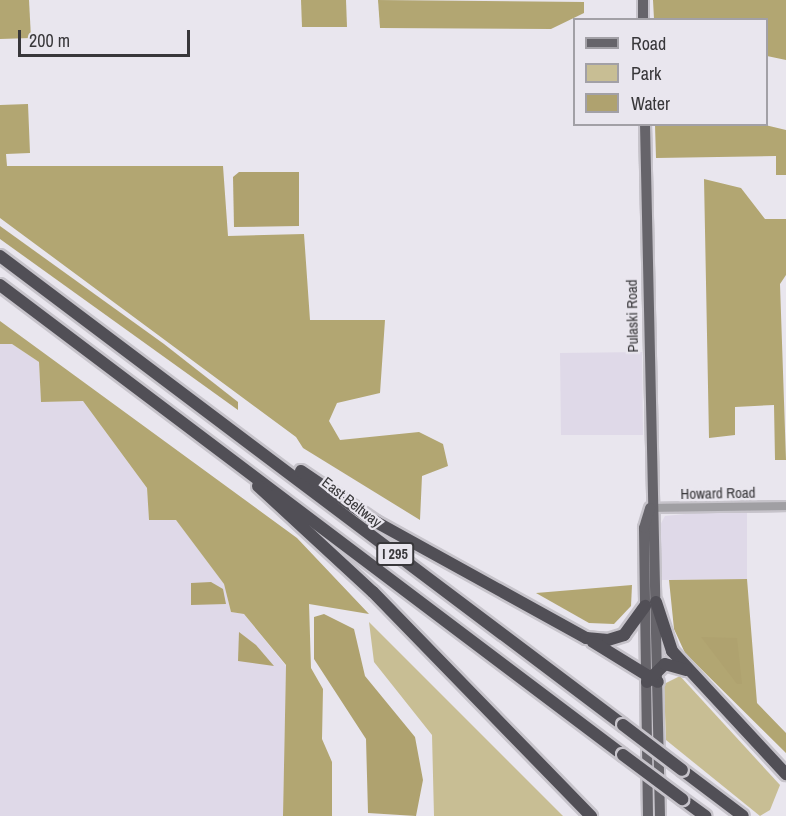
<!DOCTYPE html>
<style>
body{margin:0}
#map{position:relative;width:786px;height:816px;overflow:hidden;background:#e9e6ee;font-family:"Archivo Narrow",sans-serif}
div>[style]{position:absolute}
.built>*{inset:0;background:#dfd9e8}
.green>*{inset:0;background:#c8be94}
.forest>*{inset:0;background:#b2a672}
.water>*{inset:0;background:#afa26f}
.roads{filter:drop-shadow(2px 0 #c6c3ca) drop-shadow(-2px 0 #c6c3ca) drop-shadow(0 2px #c6c3ca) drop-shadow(0 -2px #c6c3ca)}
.tertiary>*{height:8px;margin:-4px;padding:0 4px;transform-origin:4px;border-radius:4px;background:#a09fa3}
.primary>*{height:10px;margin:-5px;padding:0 5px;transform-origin:5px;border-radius:5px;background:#66646a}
.motorway>*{height:12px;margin:-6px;padding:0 6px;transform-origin:6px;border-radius:6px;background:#514f56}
.bridges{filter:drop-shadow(2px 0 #c6c3ca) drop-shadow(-2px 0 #c6c3ca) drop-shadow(0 2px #c6c3ca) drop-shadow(0 -2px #c6c3ca)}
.motorway-bridge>*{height:12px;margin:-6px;padding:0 6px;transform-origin:6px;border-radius:6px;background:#514f56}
span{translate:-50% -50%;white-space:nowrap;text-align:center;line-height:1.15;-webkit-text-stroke:4.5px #e9e6ee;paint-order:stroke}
.shield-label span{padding:2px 4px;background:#e9e6ee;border:2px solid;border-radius:4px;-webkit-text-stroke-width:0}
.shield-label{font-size:14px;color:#38373a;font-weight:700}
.street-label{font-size:15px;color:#38373a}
.legend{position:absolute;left:573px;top:18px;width:195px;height:108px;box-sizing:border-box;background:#e9e6ee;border:2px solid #a2a0a6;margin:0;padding:8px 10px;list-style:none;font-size:18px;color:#38373a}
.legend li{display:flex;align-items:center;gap:12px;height:30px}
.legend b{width:30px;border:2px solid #a2a0a6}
.scale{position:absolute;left:18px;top:30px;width:172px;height:27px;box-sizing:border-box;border:3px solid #38373a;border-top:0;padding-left:8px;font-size:18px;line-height:21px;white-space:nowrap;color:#38373a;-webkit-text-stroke:4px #e9e6ee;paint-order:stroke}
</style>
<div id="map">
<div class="built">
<i style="clip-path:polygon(0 344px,12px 344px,39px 362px,41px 402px,83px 401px,147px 488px,149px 519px,176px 520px,224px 584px,231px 612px,244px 614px,286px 666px,283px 816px,0 816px)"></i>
<i style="clip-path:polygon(642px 352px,643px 435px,561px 435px,560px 353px)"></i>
<i style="clip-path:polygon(747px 508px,747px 579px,660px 580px,659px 527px,665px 516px)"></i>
</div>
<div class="green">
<i style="clip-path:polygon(369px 622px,563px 816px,434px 816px,432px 735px,374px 662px)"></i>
<i style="clip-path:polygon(680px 676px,780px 785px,770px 810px,760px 816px,666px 740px,664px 684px)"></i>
</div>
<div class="forest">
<i style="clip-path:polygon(0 0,29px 0,31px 38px,0 39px)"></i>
<i style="clip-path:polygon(301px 0,346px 0,347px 27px,302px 27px)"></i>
<i style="clip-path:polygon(378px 0,584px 2px,584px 13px,551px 29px,380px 28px)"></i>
<i style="clip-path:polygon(653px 0,786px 0,786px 60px,767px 56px,766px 20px,654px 19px)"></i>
<i style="clip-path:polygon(28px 104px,30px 153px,6px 154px,7px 166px,223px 166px,228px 236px,304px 234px,310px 320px,385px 320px,380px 393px,337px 403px,329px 421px,340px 440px,419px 432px,443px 444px,448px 466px,422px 476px,420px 520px,303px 448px,296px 437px,0 218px,0 105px)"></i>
<i style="clip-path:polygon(761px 124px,786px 130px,786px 175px,776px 175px,776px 156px,656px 158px,655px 125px)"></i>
<i style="clip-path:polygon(704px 179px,741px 188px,765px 219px,786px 219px,786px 275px,780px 284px,786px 460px,775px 460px,774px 405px,735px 407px,735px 435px,709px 438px)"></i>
<i style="clip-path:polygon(0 321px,297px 538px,369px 614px,309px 604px,311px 668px,323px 689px,322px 739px,332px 762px,332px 816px,283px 816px,286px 665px,244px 614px,231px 612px,224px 584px,176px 520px,149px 520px,147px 488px,83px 401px,41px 402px,39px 362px,12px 344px,0 344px)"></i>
<i style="clip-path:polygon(747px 579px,757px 703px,786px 733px,786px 753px,685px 653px,674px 629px,669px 580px)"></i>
<i style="clip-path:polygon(632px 585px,631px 606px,614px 624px,589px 623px,536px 593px)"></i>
</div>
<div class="water">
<i style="clip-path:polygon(239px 172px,299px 172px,299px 226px,234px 227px,233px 177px)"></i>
<i style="clip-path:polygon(0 226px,164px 344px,238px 402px,238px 410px,0 239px)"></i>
<i style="clip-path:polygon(211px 582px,223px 589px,226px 604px,191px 605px,191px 583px)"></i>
<i style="clip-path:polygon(324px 614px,354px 629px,365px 676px,415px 737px,423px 780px,416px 816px,368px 813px,366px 739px,314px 659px,314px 617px)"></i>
<i style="clip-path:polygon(239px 632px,256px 645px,274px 666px,238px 661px)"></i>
<i style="clip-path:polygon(701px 637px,737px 638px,742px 684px,737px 684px)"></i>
</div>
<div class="roads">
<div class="tertiary">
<i style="left:650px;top:508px;width:136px;rotate:-0.8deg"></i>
</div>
<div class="primary">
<i style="left:643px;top:0;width:20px;rotate:90deg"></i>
<i style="left:645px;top:124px;width:692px;rotate:88.76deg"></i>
<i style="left:648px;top:816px;width:288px;rotate:-90.8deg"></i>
<i style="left:644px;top:528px;width:21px;rotate:-73deg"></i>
</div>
<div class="motorway">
<i style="left:0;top:256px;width:780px;rotate:36.97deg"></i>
<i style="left:0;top:285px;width:780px;rotate:37.03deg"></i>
<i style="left:301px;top:471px;width:91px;rotate:34.2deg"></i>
<i style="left:376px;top:522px;width:240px;rotate:28.9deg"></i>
<i style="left:586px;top:638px;width:22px;rotate:5deg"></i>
<i style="left:608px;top:640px;width:17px;rotate:-17deg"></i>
<i style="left:624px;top:635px;width:36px;rotate:-54deg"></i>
<i style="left:258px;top:486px;width:156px;rotate:42.7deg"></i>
<i style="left:373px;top:592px;width:313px;rotate:45.8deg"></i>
<i style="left:656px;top:602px;width:52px;rotate:71.9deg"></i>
<i style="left:672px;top:651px;width:168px;rotate:47.2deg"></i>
<i style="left:593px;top:642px;width:76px;rotate:31.6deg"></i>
<i style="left:647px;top:682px;width:25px;rotate:-45deg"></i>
<i style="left:665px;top:664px;width:22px;rotate:16deg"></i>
<i style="left:682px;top:770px;width:76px;rotate:37deg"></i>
<i style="left:682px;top:799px;width:29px;rotate:36deg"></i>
</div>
</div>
<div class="bridges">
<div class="motorway-bridge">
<i style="left:623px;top:725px;width:74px;rotate:37.3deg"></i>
<i style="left:623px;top:755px;width:74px;rotate:36.7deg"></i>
</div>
</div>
<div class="shield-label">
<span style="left:395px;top:554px">I 295</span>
</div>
<div class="street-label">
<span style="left:632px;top:316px;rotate:-91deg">Pulaski Road</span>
<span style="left:718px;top:493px;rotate:-1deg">Howard Road</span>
<span style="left:352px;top:502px;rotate:38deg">East Beltway</span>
</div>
<ul class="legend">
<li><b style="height:8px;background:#66646a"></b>Road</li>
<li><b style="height:16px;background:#c8be94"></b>Park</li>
<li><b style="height:16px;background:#afa26f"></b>Water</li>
</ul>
<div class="scale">200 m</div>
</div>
